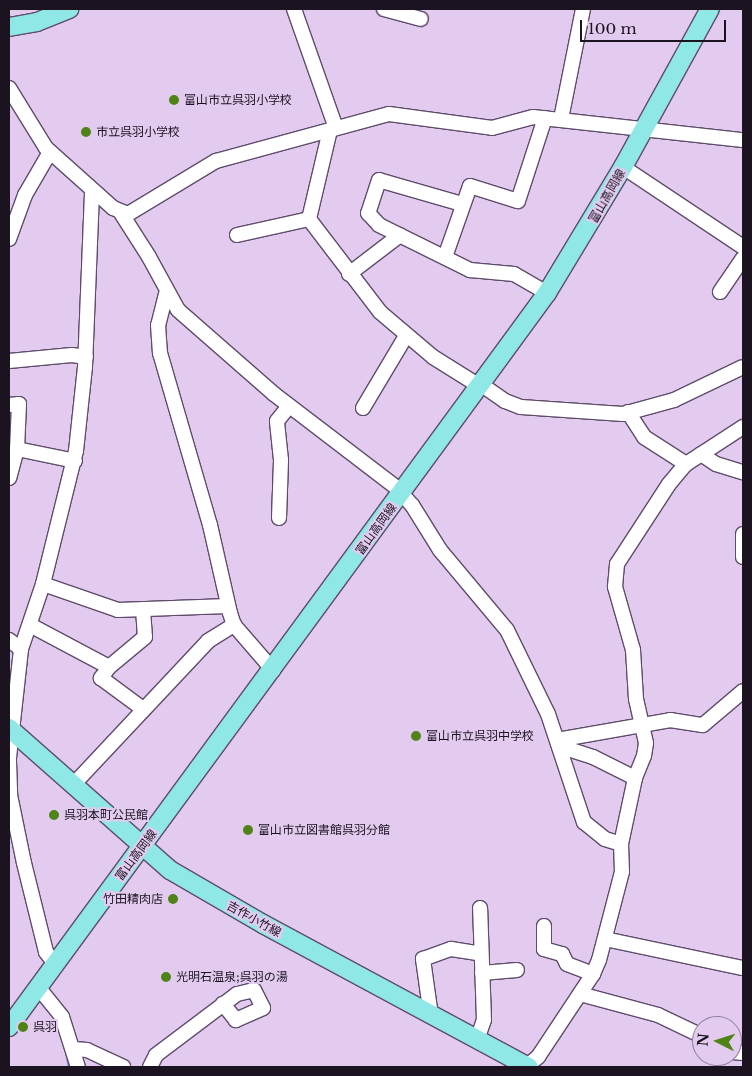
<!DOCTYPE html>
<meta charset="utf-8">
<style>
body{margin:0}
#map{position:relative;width:752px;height:1076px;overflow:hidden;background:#e2cbef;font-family:"Libre Baskerville","Noto Sans JP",serif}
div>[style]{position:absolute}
.stream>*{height:3px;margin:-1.5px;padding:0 1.5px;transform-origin:1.5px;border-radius:1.5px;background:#5793d6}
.roads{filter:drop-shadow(1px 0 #5f4c6b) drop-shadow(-1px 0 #5f4c6b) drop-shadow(0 1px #5f4c6b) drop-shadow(0 -1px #5f4c6b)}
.minor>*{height:14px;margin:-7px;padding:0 7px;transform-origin:7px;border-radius:7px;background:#fff}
.major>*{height:18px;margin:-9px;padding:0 9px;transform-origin:9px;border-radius:9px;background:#90e8e6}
.dots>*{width:14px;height:14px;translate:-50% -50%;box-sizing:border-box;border:2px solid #e2cbef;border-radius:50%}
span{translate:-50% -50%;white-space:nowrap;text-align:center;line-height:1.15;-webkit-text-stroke:4px #e2cbef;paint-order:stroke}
.poi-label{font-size:12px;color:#1b1320}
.left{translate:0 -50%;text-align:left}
.right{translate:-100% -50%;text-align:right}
.street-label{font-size:12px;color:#1b1320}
.frame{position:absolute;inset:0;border:10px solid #1b1320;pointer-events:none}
.north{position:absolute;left:692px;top:1016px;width:50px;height:50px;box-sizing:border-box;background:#e2cbef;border:1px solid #92819c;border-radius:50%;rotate:275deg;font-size:14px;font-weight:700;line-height:20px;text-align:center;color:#1b1320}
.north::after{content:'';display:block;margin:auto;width:18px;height:22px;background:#4f8318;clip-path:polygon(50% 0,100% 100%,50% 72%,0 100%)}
.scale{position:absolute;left:580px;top:20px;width:146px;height:22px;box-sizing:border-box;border:2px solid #1b1320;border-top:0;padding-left:6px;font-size:15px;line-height:18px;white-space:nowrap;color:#1b1320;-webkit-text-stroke:4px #e2cbef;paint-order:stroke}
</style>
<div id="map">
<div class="stream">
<i style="left:66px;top:1052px;width:15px;rotate:79deg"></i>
</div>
<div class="roads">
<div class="minor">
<i style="left:294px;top:9px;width:126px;rotate:70.6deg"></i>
<i style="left:384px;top:9px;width:38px;rotate:15deg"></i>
<i style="left:9px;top:88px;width:70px;rotate:58.3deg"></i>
<i style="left:46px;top:148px;width:90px;rotate:41.8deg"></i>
<i style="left:113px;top:208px;width:16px;rotate:22deg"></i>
<i style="left:128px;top:214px;width:103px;rotate:-31.1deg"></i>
<i style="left:216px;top:161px;width:179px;rotate:-15.2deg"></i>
<i style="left:389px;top:114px;width:104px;rotate:7.7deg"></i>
<i style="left:492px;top:128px;width:42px;rotate:-15deg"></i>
<i style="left:533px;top:117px;width:211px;rotate:6.3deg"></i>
<i style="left:561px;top:119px;width:112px;rotate:-78.7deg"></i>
<i style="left:623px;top:167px;width:144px;rotate:33.7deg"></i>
<i style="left:462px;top:204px;width:86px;rotate:-163.9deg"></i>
<i style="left:379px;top:180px;width:35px;rotate:108deg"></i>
<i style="left:368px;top:213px;width:16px;rotate:47deg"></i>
<i style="left:379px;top:225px;width:102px;rotate:26.3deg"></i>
<i style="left:470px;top:270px;width:44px;rotate:5.2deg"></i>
<i style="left:514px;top:274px;width:38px;rotate:30deg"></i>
<i style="left:121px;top:213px;width:52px;rotate:57.5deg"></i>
<i style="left:149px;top:257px;width:60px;rotate:61.3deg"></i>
<i style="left:178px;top:310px;width:128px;rotate:41.2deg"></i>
<i style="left:274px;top:394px;width:155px;rotate:37.4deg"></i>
<i style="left:397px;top:488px;width:23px;rotate:49deg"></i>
<i style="left:412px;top:505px;width:53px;rotate:58.1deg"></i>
<i style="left:440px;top:550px;width:104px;rotate:50.1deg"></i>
<i style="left:507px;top:630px;width:93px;rotate:64deg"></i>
<i style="left:548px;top:714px;width:114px;rotate:71.6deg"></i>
<i style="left:584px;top:822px;width:27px;rotate:39deg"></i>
<i style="left:605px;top:839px;width:17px;rotate:17deg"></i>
<i style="left:309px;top:219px;width:117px;rotate:52.6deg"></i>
<i style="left:380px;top:312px;width:70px;rotate:40.3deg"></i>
<i style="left:433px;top:357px;width:57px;rotate:32deg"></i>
<i style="left:309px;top:219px;width:91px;rotate:-76.7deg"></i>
<i style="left:237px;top:235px;width:74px;rotate:-12.5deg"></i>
<i style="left:9px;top:239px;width:47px;rotate:-70deg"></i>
<i style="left:25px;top:195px;width:50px;rotate:-59.8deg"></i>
<i style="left:445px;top:257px;width:75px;rotate:-70.6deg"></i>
<i style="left:470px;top:186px;width:50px;rotate:17.4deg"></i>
<i style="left:518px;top:201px;width:87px;rotate:-72deg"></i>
<i style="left:349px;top:274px;width:64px;rotate:-37.4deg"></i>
<i style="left:720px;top:292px;width:41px;rotate:-55.9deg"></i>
<i style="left:166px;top:294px;width:32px;rotate:104deg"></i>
<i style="left:158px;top:325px;width:28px;rotate:86deg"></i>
<i style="left:160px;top:353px;width:179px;rotate:73.8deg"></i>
<i style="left:210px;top:525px;width:90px;rotate:77.2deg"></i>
<i style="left:230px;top:613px;width:13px;rotate:72deg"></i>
<i style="left:234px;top:625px;width:60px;rotate:49.1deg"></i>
<i style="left:9px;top:361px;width:63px;rotate:-5.4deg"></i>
<i style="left:72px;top:355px;width:14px;rotate:8deg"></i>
<i style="left:482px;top:385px;width:28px;rotate:35deg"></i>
<i style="left:505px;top:401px;width:17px;rotate:21deg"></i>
<i style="left:521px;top:407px;width:102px;rotate:3.9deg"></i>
<i style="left:623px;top:414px;width:53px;rotate:-15.4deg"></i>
<i style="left:674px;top:400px;width:76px;rotate:-25.6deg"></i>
<i style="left:9px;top:405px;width:10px;rotate:-6deg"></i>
<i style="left:19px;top:404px;width:45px;rotate:92.5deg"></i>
<i style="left:17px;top:449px;width:30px;rotate:105deg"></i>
<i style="left:363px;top:408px;width:84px;rotate:-59.2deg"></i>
<i style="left:628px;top:412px;width:30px;rotate:57deg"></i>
<i style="left:644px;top:437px;width:50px;rotate:32.7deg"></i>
<i style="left:17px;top:449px;width:59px;rotate:11.7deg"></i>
<i style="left:701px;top:454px;width:18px;rotate:34deg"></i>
<i style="left:716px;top:464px;width:28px;rotate:17deg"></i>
<i style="left:279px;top:518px;width:58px;rotate:-88deg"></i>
<i style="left:281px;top:460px;width:39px;rotate:-96deg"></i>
<i style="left:277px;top:421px;width:19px;rotate:-51deg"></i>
<i style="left:743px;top:534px;width:23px;rotate:90deg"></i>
<i style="left:43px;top:584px;width:79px;rotate:19.1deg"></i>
<i style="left:118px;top:610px;width:110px;rotate:-2.1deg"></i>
<i style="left:143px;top:609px;width:28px;rotate:86deg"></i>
<i style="left:145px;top:637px;width:47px;rotate:140.2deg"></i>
<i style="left:109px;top:667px;width:14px;rotate:126deg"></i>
<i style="left:101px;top:678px;width:52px;rotate:36.4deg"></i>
<i style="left:30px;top:625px;width:89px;rotate:28deg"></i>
<i style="left:9px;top:640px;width:15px;rotate:37deg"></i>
<i style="left:557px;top:740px;width:115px;rotate:-10deg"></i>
<i style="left:670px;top:720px;width:33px;rotate:9deg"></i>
<i style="left:703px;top:725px;width:52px;rotate:-40.4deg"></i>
<i style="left:559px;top:746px;width:36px;rotate:18deg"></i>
<i style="left:593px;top:757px;width:47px;rotate:26.6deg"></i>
<i style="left:9px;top:758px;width:110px;rotate:-83.7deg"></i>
<i style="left:21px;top:649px;width:69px;rotate:-71.3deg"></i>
<i style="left:43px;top:584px;width:137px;rotate:-76.1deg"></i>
<i style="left:76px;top:451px;width:84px;rotate:-83.9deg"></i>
<i style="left:85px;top:367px;width:176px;rotate:-87.7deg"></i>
<i style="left:9px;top:761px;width:34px;rotate:88deg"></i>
<i style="left:10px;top:795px;width:69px;rotate:78.4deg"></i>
<i style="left:24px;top:863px;width:92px;rotate:76.1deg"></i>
<i style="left:46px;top:952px;width:15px;rotate:53deg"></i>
<i style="left:73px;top:785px;width:197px;rotate:-46.8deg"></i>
<i style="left:208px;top:641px;width:31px;rotate:-32deg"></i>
<i style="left:544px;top:926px;width:23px;rotate:90deg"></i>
<i style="left:544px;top:949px;width:19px;rotate:16deg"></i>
<i style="left:562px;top:954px;width:11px;rotate:63deg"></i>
<i style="left:567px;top:964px;width:28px;rotate:21deg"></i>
<i style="left:605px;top:939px;width:141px;rotate:11.9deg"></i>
<i style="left:482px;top:973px;width:35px;rotate:-5deg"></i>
<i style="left:38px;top:987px;width:38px;rotate:51deg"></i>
<i style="left:62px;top:1017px;width:52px;rotate:72.3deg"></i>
<i style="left:580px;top:994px;width:81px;rotate:15.1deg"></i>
<i style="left:658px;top:1015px;width:49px;rotate:25.5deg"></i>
<i style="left:431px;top:1016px;width:58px;rotate:-98deg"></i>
<i style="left:423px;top:959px;width:30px;rotate:-20deg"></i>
<i style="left:451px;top:949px;width:30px;rotate:9deg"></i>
<i style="left:477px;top:1040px;width:21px;rotate:-71deg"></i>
<i style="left:484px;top:1020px;width:112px;rotate:-92deg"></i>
<i style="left:74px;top:1049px;width:13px;rotate:4deg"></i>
<i style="left:87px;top:1050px;width:40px;rotate:25deg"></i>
<i style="left:732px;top:1052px;width:11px;rotate:5deg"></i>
<i style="left:150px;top:1067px;width:13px;rotate:-63deg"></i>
<i style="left:156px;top:1055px;width:101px;rotate:-37deg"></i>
<i style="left:237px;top:994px;width:17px;rotate:-13deg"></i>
<i style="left:254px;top:990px;width:20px;rotate:63deg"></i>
<i style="left:263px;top:1008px;width:30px;rotate:156deg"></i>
<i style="left:236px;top:1020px;width:21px;rotate:-129deg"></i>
<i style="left:526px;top:1067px;width:16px;rotate:-40deg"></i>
<i style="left:538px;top:1057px;width:100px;rotate:-56.5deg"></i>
<i style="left:593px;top:974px;width:15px;rotate:-67deg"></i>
<i style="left:599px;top:960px;width:91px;rotate:-75.4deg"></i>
<i style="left:622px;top:872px;width:28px;rotate:-92deg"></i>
<i style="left:621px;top:844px;width:67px;rotate:-78deg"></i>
<i style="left:635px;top:778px;width:24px;rotate:-68deg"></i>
<i style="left:644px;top:756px;width:13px;rotate:-81deg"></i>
<i style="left:646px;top:743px;width:45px;rotate:-102.8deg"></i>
<i style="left:636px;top:699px;width:49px;rotate:-93.5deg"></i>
<i style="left:633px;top:650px;width:66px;rotate:-105.9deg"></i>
<i style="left:615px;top:587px;width:23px;rotate:-85deg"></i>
<i style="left:617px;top:564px;width:95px;rotate:-57deg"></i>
<i style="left:669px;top:484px;width:26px;rotate:-50deg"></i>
<i style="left:686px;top:464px;width:68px;rotate:-33deg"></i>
</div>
<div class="major">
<i style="left:9px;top:27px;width:28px;rotate:-10deg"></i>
<i style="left:37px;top:22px;width:35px;rotate:-22deg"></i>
<i style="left:9px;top:728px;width:215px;rotate:41.4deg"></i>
<i style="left:170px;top:870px;width:108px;rotate:30.1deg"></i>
<i style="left:263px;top:924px;width:302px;rotate:28.3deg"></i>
<i style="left:9px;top:1027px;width:910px;rotate:-53.76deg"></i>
<i style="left:547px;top:293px;width:147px;rotate:-58.9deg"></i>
<i style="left:623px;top:167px;width:180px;rotate:-61.2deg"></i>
</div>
</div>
<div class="dots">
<i style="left:174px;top:100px;background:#4f8318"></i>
<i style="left:86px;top:132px;background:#4f8318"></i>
<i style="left:416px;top:736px;background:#4f8318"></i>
<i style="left:54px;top:815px;background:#4f8318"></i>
<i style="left:248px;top:830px;background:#4f8318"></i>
<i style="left:173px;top:899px;background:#4f8318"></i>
<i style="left:166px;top:977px;background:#4f8318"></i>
<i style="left:23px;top:1027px;background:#4f8318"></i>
</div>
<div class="poi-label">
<span class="left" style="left:184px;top:100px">富山市立呉羽小学校</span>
<span class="left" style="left:96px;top:132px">市立呉羽小学校</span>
<span class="left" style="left:426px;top:736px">富山市立呉羽中学校</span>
<span class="left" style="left:64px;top:815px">呉羽本町公民館</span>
<span class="left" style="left:258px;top:830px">富山市立図書館呉羽分館</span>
<span class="right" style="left:163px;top:899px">竹田精肉店</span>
<span class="left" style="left:176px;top:977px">光明石温泉;呉羽の湯</span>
<span class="left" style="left:33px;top:1027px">呉羽</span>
</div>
<div class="street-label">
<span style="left:607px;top:196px;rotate:-60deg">富山高岡線</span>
<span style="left:376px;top:529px;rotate:-54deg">富山高岡線</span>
<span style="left:136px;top:855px;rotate:-53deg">富山高岡線</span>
<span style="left:254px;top:919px;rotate:29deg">吉作小竹線</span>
</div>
<div class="frame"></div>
<div class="north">N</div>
<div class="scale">100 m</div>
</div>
